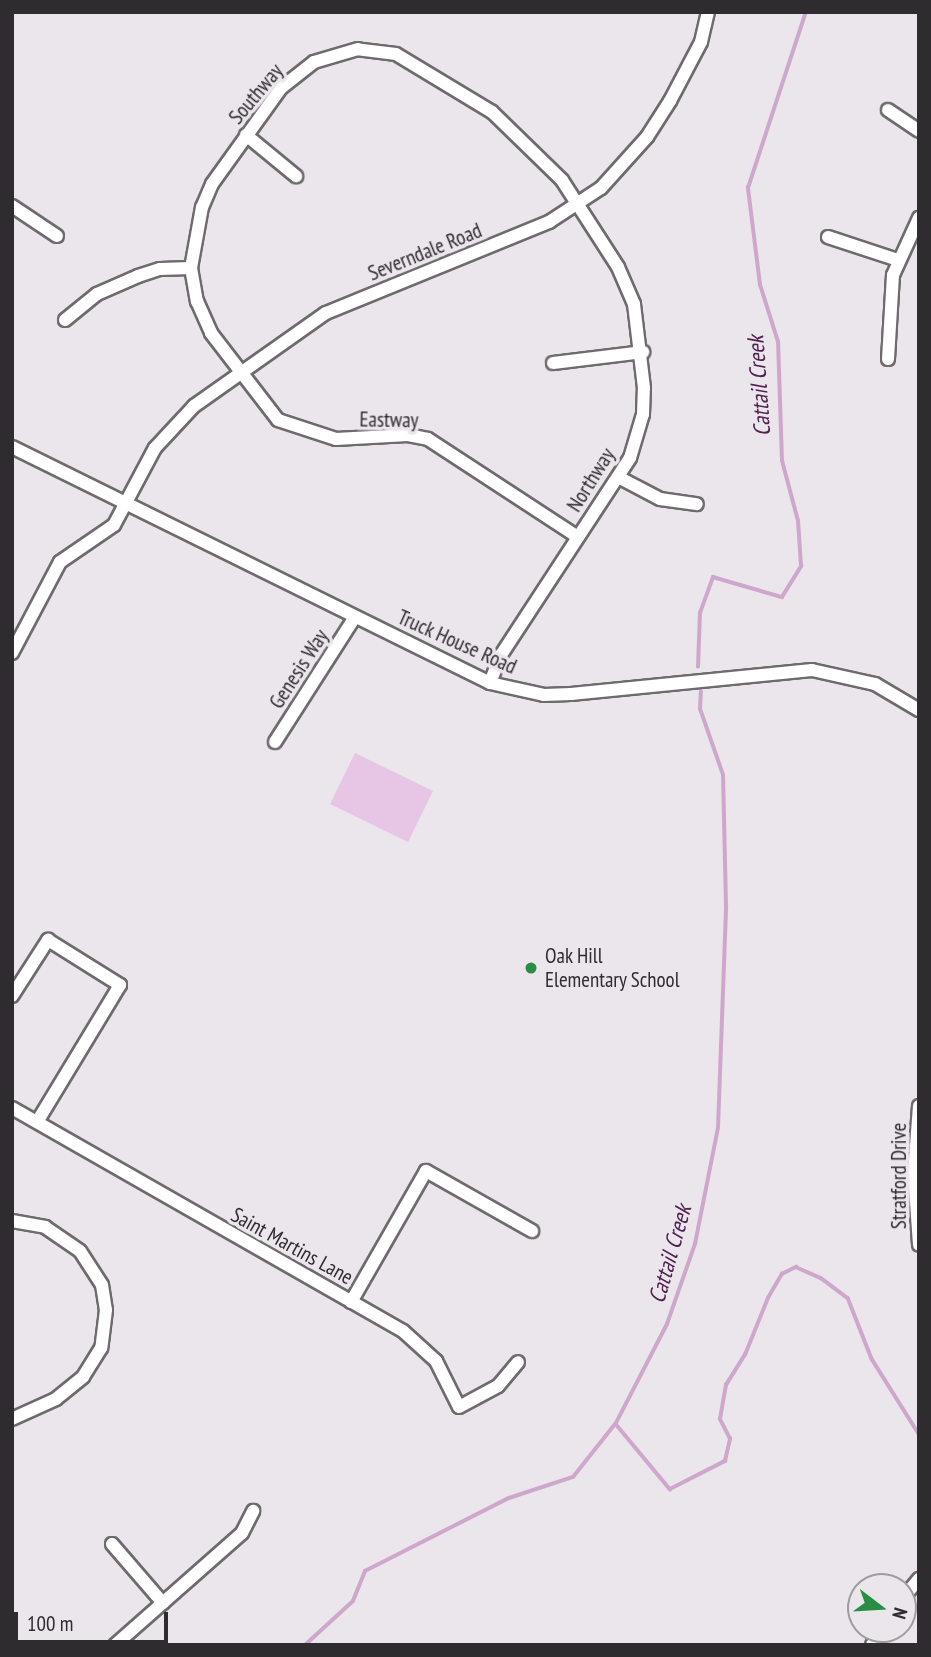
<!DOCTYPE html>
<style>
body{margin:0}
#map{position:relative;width:931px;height:1657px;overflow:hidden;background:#ebe6eb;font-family:"PT Sans Narrow",sans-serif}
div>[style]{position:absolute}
.green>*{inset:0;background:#e7c5e5}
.stream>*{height:3.5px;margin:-1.75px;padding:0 1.75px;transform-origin:1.75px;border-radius:1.75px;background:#cfa7cd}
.roads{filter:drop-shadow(2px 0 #6e6a6e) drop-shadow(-2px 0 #6e6a6e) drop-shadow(0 2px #6e6a6e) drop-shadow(0 -2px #6e6a6e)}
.street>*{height:12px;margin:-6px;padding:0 6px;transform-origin:6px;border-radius:6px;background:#fff}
.dots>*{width:19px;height:19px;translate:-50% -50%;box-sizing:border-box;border:4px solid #ebe6eb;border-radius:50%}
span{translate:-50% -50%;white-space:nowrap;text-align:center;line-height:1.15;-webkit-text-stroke:7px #ebe6eb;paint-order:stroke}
.street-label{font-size:21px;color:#2e2c2e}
.poi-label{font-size:21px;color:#2e2c2e}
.left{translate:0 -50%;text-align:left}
.water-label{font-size:23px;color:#502050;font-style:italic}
.frame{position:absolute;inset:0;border:14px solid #2e2c2e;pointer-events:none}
.north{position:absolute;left:847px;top:1573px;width:70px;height:70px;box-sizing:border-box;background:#ebe6eb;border:2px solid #9f9c9f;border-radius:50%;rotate:107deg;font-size:19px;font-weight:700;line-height:28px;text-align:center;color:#2e2c2e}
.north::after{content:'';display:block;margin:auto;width:24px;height:32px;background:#298e43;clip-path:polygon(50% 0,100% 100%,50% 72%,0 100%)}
.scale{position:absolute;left:14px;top:1612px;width:154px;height:32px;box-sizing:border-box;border:4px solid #2e2c2e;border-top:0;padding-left:9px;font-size:21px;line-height:24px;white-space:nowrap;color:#2e2c2e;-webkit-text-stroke:5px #ebe6eb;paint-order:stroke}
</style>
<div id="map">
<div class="green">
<i style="clip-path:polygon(355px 753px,433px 791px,408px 842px,330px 804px)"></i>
</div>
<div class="stream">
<i style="left:698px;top:667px;width:54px;rotate:-87.9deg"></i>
<i style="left:700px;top:613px;width:38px;rotate:-70deg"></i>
<i style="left:713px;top:577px;width:72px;rotate:16.2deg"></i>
<i style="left:782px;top:597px;width:36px;rotate:-58deg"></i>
<i style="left:801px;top:566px;width:45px;rotate:-93.8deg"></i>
<i style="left:798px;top:521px;width:62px;rotate:-104.9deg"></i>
<i style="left:782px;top:461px;width:119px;rotate:-91.9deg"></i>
<i style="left:778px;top:342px;width:60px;rotate:-107.5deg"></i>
<i style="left:760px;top:285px;width:98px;rotate:-97.1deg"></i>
<i style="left:748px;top:188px;width:185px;rotate:-71.8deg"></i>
<i style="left:616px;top:1424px;width:85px;rotate:50.3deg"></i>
<i style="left:670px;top:1489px;width:62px;rotate:-27deg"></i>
<i style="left:725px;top:1461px;width:23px;rotate:-77deg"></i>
<i style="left:730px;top:1439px;width:22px;rotate:-117deg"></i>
<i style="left:720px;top:1419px;width:35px;rotate:-80deg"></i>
<i style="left:726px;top:1385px;width:36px;rotate:-58deg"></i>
<i style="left:745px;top:1355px;width:61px;rotate:-68deg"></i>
<i style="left:768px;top:1298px;width:28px;rotate:-60deg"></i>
<i style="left:782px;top:1274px;width:16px;rotate:-27deg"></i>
<i style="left:796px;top:1267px;width:27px;rotate:24deg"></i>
<i style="left:821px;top:1278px;width:34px;rotate:37deg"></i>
<i style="left:848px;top:1298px;width:66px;rotate:68.5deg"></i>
<i style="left:872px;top:1359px;width:89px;rotate:57.9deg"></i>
<i style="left:305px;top:1645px;width:65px;rotate:-42.5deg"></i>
<i style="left:353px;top:1601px;width:32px;rotate:-68deg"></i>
<i style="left:365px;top:1571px;width:161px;rotate:-26.9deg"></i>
<i style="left:509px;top:1498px;width:67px;rotate:-18.2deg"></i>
<i style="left:573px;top:1477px;width:69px;rotate:-51.5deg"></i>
<i style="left:616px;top:1423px;width:111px;rotate:-62.7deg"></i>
<i style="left:667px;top:1324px;width:85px;rotate:-70.7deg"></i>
<i style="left:695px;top:1244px;width:118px;rotate:-78.8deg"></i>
<i style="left:718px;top:1128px;width:222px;rotate:-87.9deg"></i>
<i style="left:726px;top:906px;width:131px;rotate:-91.3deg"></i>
<i style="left:723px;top:775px;width:70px;rotate:-109.2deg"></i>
<i style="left:700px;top:709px;width:17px;rotate:-87deg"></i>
</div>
<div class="roads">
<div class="street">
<i style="left:888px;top:110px;width:37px;rotate:34deg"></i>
<i style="left:246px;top:135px;width:65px;rotate:39.4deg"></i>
<i style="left:12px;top:206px;width:54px;rotate:33.7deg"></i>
<i style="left:828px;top:237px;width:74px;rotate:18.2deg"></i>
<i style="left:65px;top:320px;width:41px;rotate:-39.1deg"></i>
<i style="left:97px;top:294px;width:45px;rotate:-23.7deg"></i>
<i style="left:138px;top:276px;width:23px;rotate:-18deg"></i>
<i style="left:160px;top:269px;width:31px;rotate:-2deg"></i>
<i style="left:888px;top:359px;width:84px;rotate:-86.6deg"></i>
<i style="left:893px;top:275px;width:63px;rotate:-65.5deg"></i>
<i style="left:553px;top:363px;width:91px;rotate:-7deg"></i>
<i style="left:12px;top:447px;width:533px;rotate:26.28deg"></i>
<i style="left:490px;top:683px;width:55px;rotate:12.5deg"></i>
<i style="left:544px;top:695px;width:27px;rotate:-2deg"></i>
<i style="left:571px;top:694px;width:242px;rotate:-5.7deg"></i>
<i style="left:812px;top:670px;width:65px;rotate:12.5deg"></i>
<i style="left:875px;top:684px;width:51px;rotate:30.6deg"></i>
<i style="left:620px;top:478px;width:45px;rotate:27.7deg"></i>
<i style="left:660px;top:499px;width:37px;rotate:8deg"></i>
<i style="left:12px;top:653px;width:103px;rotate:-62.2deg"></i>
<i style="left:60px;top:562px;width:65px;rotate:-34.4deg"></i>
<i style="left:114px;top:525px;width:87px;rotate:-62deg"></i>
<i style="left:155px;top:448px;width:57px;rotate:-47.1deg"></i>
<i style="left:194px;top:406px;width:161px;rotate:-35.2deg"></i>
<i style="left:326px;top:313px;width:241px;rotate:-22.2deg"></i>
<i style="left:549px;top:222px;width:62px;rotate:-33.2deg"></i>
<i style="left:601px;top:188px;width:69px;rotate:-48deg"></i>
<i style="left:647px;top:137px;width:43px;rotate:-57.4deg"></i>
<i style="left:670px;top:101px;width:67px;rotate:-62.3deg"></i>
<i style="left:701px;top:42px;width:31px;rotate:-77deg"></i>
<i style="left:490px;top:683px;width:30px;rotate:-69deg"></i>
<i style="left:501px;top:655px;width:235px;rotate:-56.8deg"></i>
<i style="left:630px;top:458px;width:46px;rotate:-73.5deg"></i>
<i style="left:643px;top:414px;width:26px;rotate:-88deg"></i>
<i style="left:644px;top:388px;width:85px;rotate:-96.8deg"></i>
<i style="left:634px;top:304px;width:40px;rotate:-113.4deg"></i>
<i style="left:618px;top:267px;width:103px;rotate:-122.8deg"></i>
<i style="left:562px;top:180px;width:98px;rotate:-135.8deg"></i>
<i style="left:492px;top:112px;width:112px;rotate:-148.9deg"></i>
<i style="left:396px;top:54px;width:38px;rotate:-173deg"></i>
<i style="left:358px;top:49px;width:46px;rotate:163.5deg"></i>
<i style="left:314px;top:62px;width:42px;rotate:141.8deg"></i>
<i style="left:281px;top:88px;width:118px;rotate:125.7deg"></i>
<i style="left:212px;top:184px;width:25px;rotate:113deg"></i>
<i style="left:202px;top:207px;width:62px;rotate:100.2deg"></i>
<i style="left:191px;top:268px;width:34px;rotate:80deg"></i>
<i style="left:197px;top:301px;width:35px;rotate:66deg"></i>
<i style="left:211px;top:333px;width:110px;rotate:52.4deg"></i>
<i style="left:278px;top:420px;width:61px;rotate:18.1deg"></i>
<i style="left:336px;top:439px;width:72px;rotate:-3.2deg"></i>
<i style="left:408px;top:435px;width:20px;rotate:11deg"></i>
<i style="left:428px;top:439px;width:179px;rotate:33.2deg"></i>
<i style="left:275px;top:742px;width:148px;rotate:-57.4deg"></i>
<i style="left:12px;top:996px;width:67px;rotate:-57.3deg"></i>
<i style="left:48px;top:940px;width:85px;rotate:32deg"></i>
<i style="left:120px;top:985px;width:160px;rotate:121.2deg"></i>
<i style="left:919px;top:1106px;width:67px;rotate:94.3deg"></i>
<i style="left:914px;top:1173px;width:72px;rotate:86deg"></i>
<i style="left:12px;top:1108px;width:450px;rotate:29.7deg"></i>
<i style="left:403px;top:1331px;width:45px;rotate:42.3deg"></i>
<i style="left:436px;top:1361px;width:51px;rotate:63.4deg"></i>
<i style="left:459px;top:1407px;width:44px;rotate:-28.3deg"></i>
<i style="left:498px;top:1386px;width:31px;rotate:-50deg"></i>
<i style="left:12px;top:1221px;width:34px;rotate:10deg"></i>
<i style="left:45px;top:1227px;width:42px;rotate:34.4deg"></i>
<i style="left:80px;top:1251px;width:40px;rotate:57.1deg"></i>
<i style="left:102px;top:1285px;width:25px;rotate:81deg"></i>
<i style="left:106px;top:1310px;width:38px;rotate:97deg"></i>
<i style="left:101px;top:1348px;width:34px;rotate:122deg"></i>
<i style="left:83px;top:1377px;width:35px;rotate:141deg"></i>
<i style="left:56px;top:1399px;width:48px;rotate:155.6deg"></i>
<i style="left:351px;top:1302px;width:151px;rotate:-60.2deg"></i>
<i style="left:426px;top:1171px;width:122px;rotate:29.5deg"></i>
<i style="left:112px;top:1544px;width:78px;rotate:49.2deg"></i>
<i style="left:903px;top:1598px;width:25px;rotate:-50deg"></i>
<i style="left:115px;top:1645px;width:169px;rotate:-41.4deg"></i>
<i style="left:242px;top:1533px;width:25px;rotate:-63deg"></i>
<i style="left:872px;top:1645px;width:19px;rotate:-58deg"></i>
</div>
</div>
<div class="dots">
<i style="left:531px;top:968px;background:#298e43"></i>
</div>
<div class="street-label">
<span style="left:256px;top:94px;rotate:-50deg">Southway</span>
<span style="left:425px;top:252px;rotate:-22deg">Severndale Road</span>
<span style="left:389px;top:420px;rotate:1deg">Eastway</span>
<span style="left:591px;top:480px;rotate:-58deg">Northway</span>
<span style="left:457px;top:642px;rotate:24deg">Truck House Road</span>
<span style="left:299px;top:669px;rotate:-57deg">Genesis Way</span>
<span style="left:899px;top:1176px;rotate:-90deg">Stratford Drive</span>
<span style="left:292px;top:1246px;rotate:29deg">Saint Martins Lane</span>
</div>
<div class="poi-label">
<span class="left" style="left:545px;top:968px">Oak Hill<br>Elementary School</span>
</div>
<div class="water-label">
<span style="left:759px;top:386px;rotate:-94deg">Cattail Creek</span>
<span style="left:670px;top:1254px;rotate:-74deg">Cattail Creek</span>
</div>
<div class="frame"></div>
<div class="north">N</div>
<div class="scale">100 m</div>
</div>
